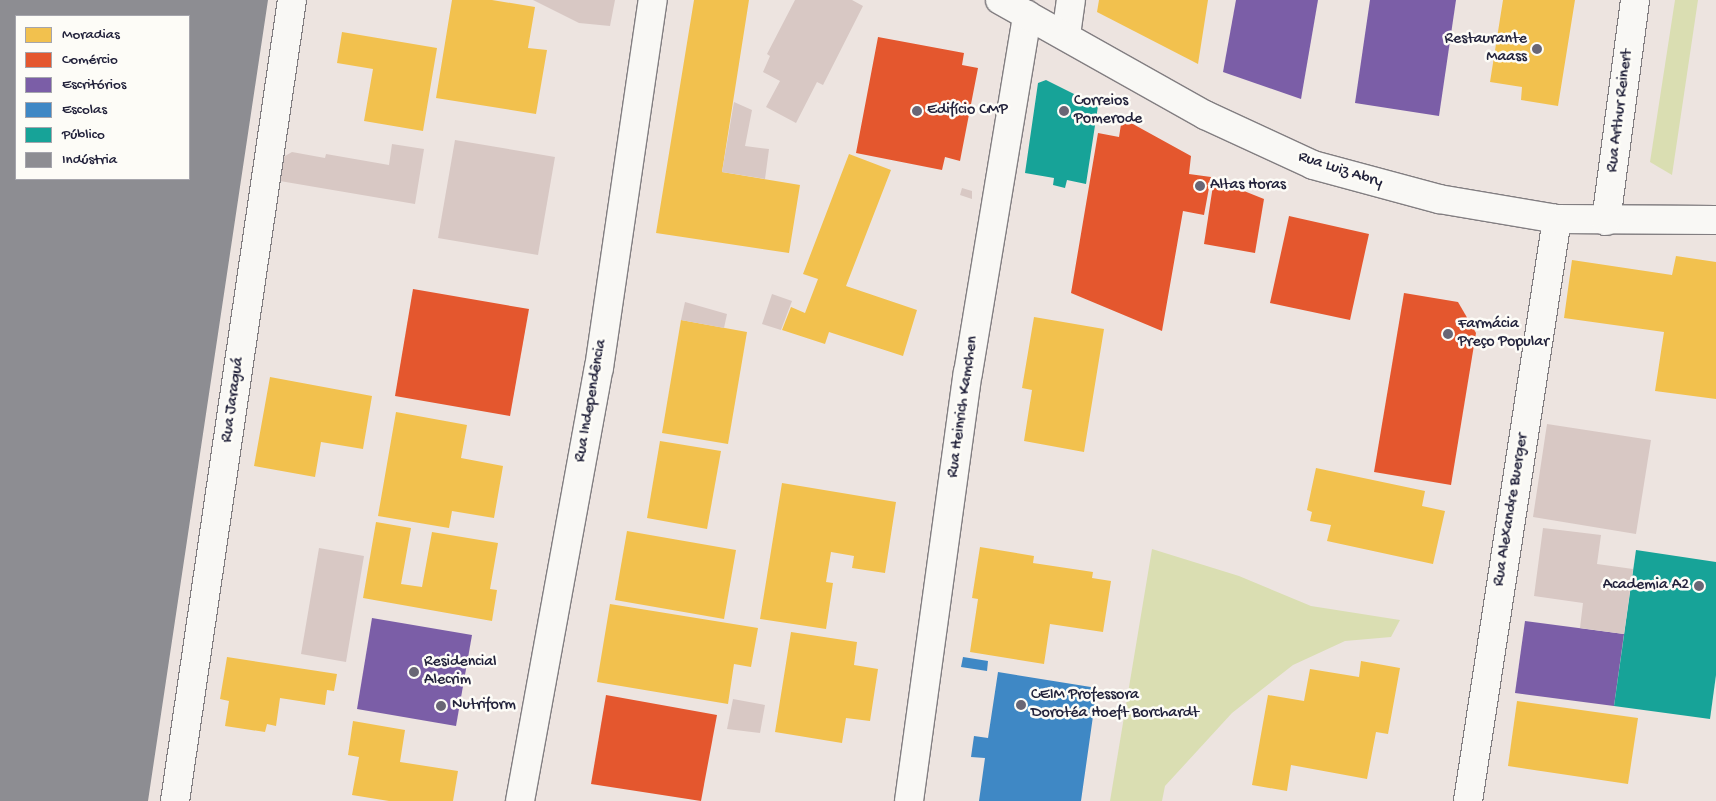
<!DOCTYPE html>
<meta charset="utf-8">
<style>
body{margin:0}
#map{position:relative;width:1716px;height:801px;overflow:hidden;background:#ede4e0;font-family:"Gochi Hand",sans-serif}
div>[style]{position:absolute}
.green>*{inset:0;background:#dadeb2}
.homes>*{inset:0;background:#f2c14e}
.shops>*{inset:0;background:#e4572e}
.offices>*{inset:0;background:#7b5ea7}
.schools>*{inset:0;background:#3f88c5}
.public>*{inset:0;background:#17a398}
.industry>*{inset:0;background:#8d8d92}
.building>*{inset:0;background:#d8c8c4}
.roads{filter:drop-shadow(1px 0 #827e81) drop-shadow(-1px 0 #827e81) drop-shadow(0 1px #827e81) drop-shadow(0 -1px #827e81)}
.minor>*{height:28px;margin:-14px;padding:0 14px;transform-origin:14px;border-radius:14px;background:#f9f8f5}
.major>*{height:28px;margin:-14px;padding:0 14px;transform-origin:14px;border-radius:14px;background:#f9f8f5}
.dots>*{width:14px;height:14px;translate:-50% -50%;box-sizing:border-box;border:2px solid #fdfcf7;border-radius:50%}
span{translate:-50% -50%;white-space:nowrap;text-align:center;line-height:1.15;-webkit-text-stroke:5px #fdfcf7;paint-order:stroke}
.poi-label{font-size:16px;color:#22223b}
.right{translate:-100% -50%;text-align:right}
.left{translate:0 -50%;text-align:left}
.street-label{font-size:16px;color:#22223b}
.legend{position:absolute;left:15px;top:15px;width:175px;height:165px;box-sizing:border-box;background:#fdfcf7;border:1px solid #a5a5ac;margin:0;padding:6px 9px;list-style:none;font-size:15px;color:#22223b}
.legend li{display:flex;align-items:center;gap:10px;height:25px}
.legend b{width:25px;border:1px solid #a5a5ac}
</style>
<div id="map">
<div class="green">
<i style="clip-path:polygon(1675px 0,1698px 0,1672px 175px,1650px 162px)"></i>
<i style="clip-path:polygon(1152px 549px,1239px 576px,1311px 606px,1400px 620px,1391px 637px,1345px 641px,1293px 665px,1232px 713px,1165px 786px,1162px 801px,1110px 801px)"></i>
</div>
<div class="homes">
<i style="clip-path:polygon(452px 0,492px 0,535px 7px,528px 48px,547px 50px,536px 114px,436px 98px)"></i>
<i style="clip-path:polygon(694px 0,749px 0,722px 172px,800px 185px,789px 253px,656px 233px)"></i>
<i style="clip-path:polygon(1099px 0,1208px 0,1198px 64px,1097px 12px)"></i>
<i style="clip-path:polygon(1503px 0,1575px 0,1558px 106px,1521px 100px,1522px 87px,1490px 82px)"></i>
<i style="clip-path:polygon(342px 32px,437px 48px,423px 131px,364px 121px,373px 69px,337px 63px)"></i>
<i style="clip-path:polygon(849px 154px,891px 170px,846px 286px,917px 310px,903px 356px,829px 332px,825px 344px,782px 330px,791px 307px,805px 313px,818px 279px,803px 274px)"></i>
<i style="clip-path:polygon(1676px 256px,1716px 262px,1716px 399px,1655px 391px,1664px 332px,1564px 318px,1572px 260px,1672px 275px)"></i>
<i style="clip-path:polygon(1034px 317px,1104px 329px,1084px 452px,1024px 441px,1032px 390px,1022px 388px)"></i>
<i style="clip-path:polygon(681px 320px,747px 332px,728px 444px,662px 433px)"></i>
<i style="clip-path:polygon(270px 377px,372px 396px,363px 449px,321px 442px,315px 477px,254px 466px)"></i>
<i style="clip-path:polygon(396px 412px,467px 425px,461px 458px,503px 466px,494px 518px,452px 511px,449px 528px,378px 516px)"></i>
<i style="clip-path:polygon(660px 441px,721px 451px,707px 529px,647px 518px)"></i>
<i style="clip-path:polygon(1316px 468px,1425px 491px,1422px 506px,1445px 511px,1433px 564px,1327px 541px,1331px 525px,1310px 521px,1312px 512px,1307px 510px)"></i>
<i style="clip-path:polygon(782px 483px,896px 502px,885px 573px,852px 568px,854px 556px,831px 552px,826px 582px,833px 583px,826px 629px,760px 619px)"></i>
<i style="clip-path:polygon(376px 522px,411px 528px,401px 584px,422px 587px,432px 532px,498px 543px,490px 589px,497px 590px,492px 621px,363px 598px)"></i>
<i style="clip-path:polygon(627px 531px,736px 550px,724px 619px,615px 600px)"></i>
<i style="clip-path:polygon(980px 547px,1034px 556px,1033px 563px,1093px 572px,1092px 578px,1111px 581px,1103px 632px,1050px 624px,1044px 664px,970px 652px,978px 599px,972px 598px)"></i>
<i style="clip-path:polygon(610px 604px,758px 628px,751px 667px,734px 664px,728px 704px,597px 682px)"></i>
<i style="clip-path:polygon(791px 632px,857px 642px,854px 665px,878px 669px,870px 721px,846px 718px,842px 743px,775px 732px)"></i>
<i style="clip-path:polygon(227px 657px,337px 674px,334px 691px,327px 690px,325px 705px,280px 698px,276px 726px,267px 724px,265px 732px,225px 726px,229px 701px,220px 699px)"></i>
<i style="clip-path:polygon(1361px 661px,1400px 668px,1388px 734px,1376px 732px,1367px 779px,1291px 765px,1287px 791px,1252px 785px,1268px 695px,1304px 701px,1310px 669px,1359px 677px)"></i>
<i style="clip-path:polygon(1517px 701px,1638px 718px,1628px 784px,1508px 766px)"></i>
<i style="clip-path:polygon(353px 721px,405px 730px,400px 762px,458px 771px,453px 801px,389px 801px,352px 795px,359px 757px,348px 755px)"></i>
</div>
<div class="shops">
<i style="clip-path:polygon(878px 37px,964px 53px,962px 65px,978px 68px,960px 161px,945px 157px,942px 170px,856px 153px)"></i>
<i style="clip-path:polygon(1122px 118px,1191px 156px,1189px 174px,1211px 177px,1204px 215px,1183px 211px,1162px 331px,1071px 293px,1098px 133px,1119px 137px)"></i>
<i style="clip-path:polygon(1214px 179px,1264px 199px,1255px 253px,1204px 244px)"></i>
<i style="clip-path:polygon(1289px 216px,1369px 234px,1350px 320px,1270px 303px)"></i>
<i style="clip-path:polygon(413px 289px,529px 309px,510px 416px,395px 396px)"></i>
<i style="clip-path:polygon(1404px 293px,1458px 302px,1476px 333px,1451px 485px,1374px 472px)"></i>
<i style="clip-path:polygon(606px 695px,717px 715px,701px 801px,591px 784px)"></i>
</div>
<div class="offices">
<i style="clip-path:polygon(1236px 0,1318px 0,1301px 99px,1223px 72px)"></i>
<i style="clip-path:polygon(1370px 0,1456px 0,1439px 116px,1355px 103px)"></i>
<i style="clip-path:polygon(372px 618px,472px 635px,456px 726px,357px 709px)"></i>
<i style="clip-path:polygon(1525px 621px,1624px 634px,1614px 706px,1515px 693px)"></i>
</div>
<div class="schools">
<i style="clip-path:polygon(963px 657px,988px 661px,987px 671px,961px 667px)"></i>
<i style="clip-path:polygon(998px 672px,1097px 688px,1081px 801px,979px 801px,985px 758px,971px 757px,974px 736px,988px 738px)"></i>
</div>
<div class="public">
<i style="clip-path:polygon(1046px 80px,1098px 106px,1086px 184px,1067px 180px,1065px 188px,1053px 185px,1054px 178px,1025px 173px,1038px 83px)"></i>
<i style="clip-path:polygon(1636px 550px,1716px 562px,1716px 675px,1710px 719px,1614px 706px)"></i>
</div>
<div class="industry">
<i style="clip-path:polygon(evenodd,0 0,268px 0,148px 801px,0 801px,0 0,16px 16px,189px 16px,189px 179px,16px 179px,16px 16px)"></i>
</div>
<div class="building">
<i style="clip-path:polygon(533px 0,615px 0,610px 26px,579px 23px)"></i>
<i style="clip-path:polygon(795px 0,852px 0,863px 6px,823px 85px,817px 82px,796px 123px,766px 107px,780px 81px,763px 72px,770px 56px,767px 54px)"></i>
<i style="clip-path:polygon(734px 102px,752px 110px,745px 146px,769px 149px,765px 179px,722px 172px)"></i>
<i style="clip-path:polygon(455px 140px,555px 157px,538px 255px,438px 238px)"></i>
<i style="clip-path:polygon(392px 144px,424px 149px,415px 204px,274px 180px,278px 160px,292px 152px,325px 158px,326px 154px,389px 165px)"></i>
<i style="clip-path:polygon(962px 188px,972px 191px,972px 199px,960px 195px)"></i>
<i style="clip-path:polygon(772px 294px,792px 301px,781px 330px,762px 324px)"></i>
<i style="clip-path:polygon(685px 302px,727px 314px,724px 328px,681px 320px)"></i>
<i style="clip-path:polygon(1547px 424px,1651px 440px,1636px 534px,1533px 517px)"></i>
<i style="clip-path:polygon(1543px 528px,1601px 535px,1597px 564px,1633px 569px,1624px 634px,1580px 628px,1583px 603px,1534px 596px)"></i>
<i style="clip-path:polygon(319px 548px,364px 556px,346px 662px,301px 654px)"></i>
<i style="clip-path:polygon(733px 699px,765px 705px,760px 733px,727px 729px)"></i>
</div>
<div class="roads">
<div class="minor">
<i style="left:1066px;top:35px;width:35px;rotate:-82deg"></i>
<i style="left:175px;top:801px;width:809px;rotate:-81.69deg"></i>
<i style="left:909px;top:801px;width:432px;rotate:-82.2deg"></i>
<i style="left:968px;top:373px;width:363px;rotate:-80.6deg"></i>
<i style="left:1468px;top:801px;width:589px;rotate:-81.31deg"></i>
</div>
<div class="major">
<i style="left:1000px;top:0;width:235px;rotate:29.3deg"></i>
<i style="left:1205px;top:115px;width:119px;rotate:24.8deg"></i>
<i style="left:1313px;top:165px;width:131px;rotate:15.1deg"></i>
<i style="left:1439px;top:199px;width:120px;rotate:9.6deg"></i>
<i style="left:1557px;top:219px;width:159px;rotate:0.4deg"></i>
<i style="left:1606px;top:221px;width:223px;rotate:-82.5deg"></i>
<i style="left:520px;top:801px;width:440px;rotate:-79.7deg"></i>
<i style="left:599px;top:368px;width:372px;rotate:-81.7deg"></i>
</div>
</div>
<div class="dots">
<i style="left:1537px;top:49px;background:#696675"></i>
<i style="left:917px;top:111px;background:#696675"></i>
<i style="left:1064px;top:111px;background:#696675"></i>
<i style="left:1200px;top:186px;background:#696675"></i>
<i style="left:1448px;top:334px;background:#696675"></i>
<i style="left:1699px;top:586px;background:#696675"></i>
<i style="left:414px;top:672px;background:#696675"></i>
<i style="left:1021px;top:705px;background:#696675"></i>
<i style="left:441px;top:706px;background:#696675"></i>
</div>
<div class="poi-label">
<span class="right" style="left:1527px;top:49px">Restaurante<br>Maass</span>
<span class="left" style="left:1074px;top:111px">Correios<br>Pomerode</span>
<span class="left" style="left:927px;top:111px">Edifício CMP</span>
<span class="left" style="left:1210px;top:186px">Altas Horas</span>
<span class="left" style="left:1458px;top:334px">Farmácia<br>Preço Popular</span>
<span class="right" style="left:1689px;top:586px">Academia A2</span>
<span class="left" style="left:424px;top:672px">Residencial<br>Alecrim</span>
<span class="left" style="left:1031px;top:705px">CEIM Professora<br>Dorotéa Hoeft Borchardt</span>
<span class="left" style="left:452px;top:706px">Nutriform</span>
</div>
<div class="street-label">
<span style="left:1621px;top:111px;rotate:-83deg">Rua Arthur Reinert</span>
<span style="left:1340px;top:171px;rotate:18deg">Rua Luiz Abry</span>
<span style="left:234px;top:400px;rotate:-82deg">Rua Jaraguá</span>
<span style="left:592px;top:401px;rotate:-80deg">Rua Independência</span>
<span style="left:964px;top:407px;rotate:-82deg">Rua Heinrich Kamchen</span>
<span style="left:1512px;top:510px;rotate:-81deg">Rua Alexandre Buerger</span>
</div>
<ul class="legend">
<li><b style="height:14px;background:#f2c14e"></b>Moradias</li>
<li><b style="height:14px;background:#e4572e"></b>Comércio</li>
<li><b style="height:14px;background:#7b5ea7"></b>Escritórios</li>
<li><b style="height:14px;background:#3f88c5"></b>Escolas</li>
<li><b style="height:14px;background:#17a398"></b>Público</li>
<li><b style="height:14px;background:#8d8d92"></b>Indústria</li>
</ul>
</div>
